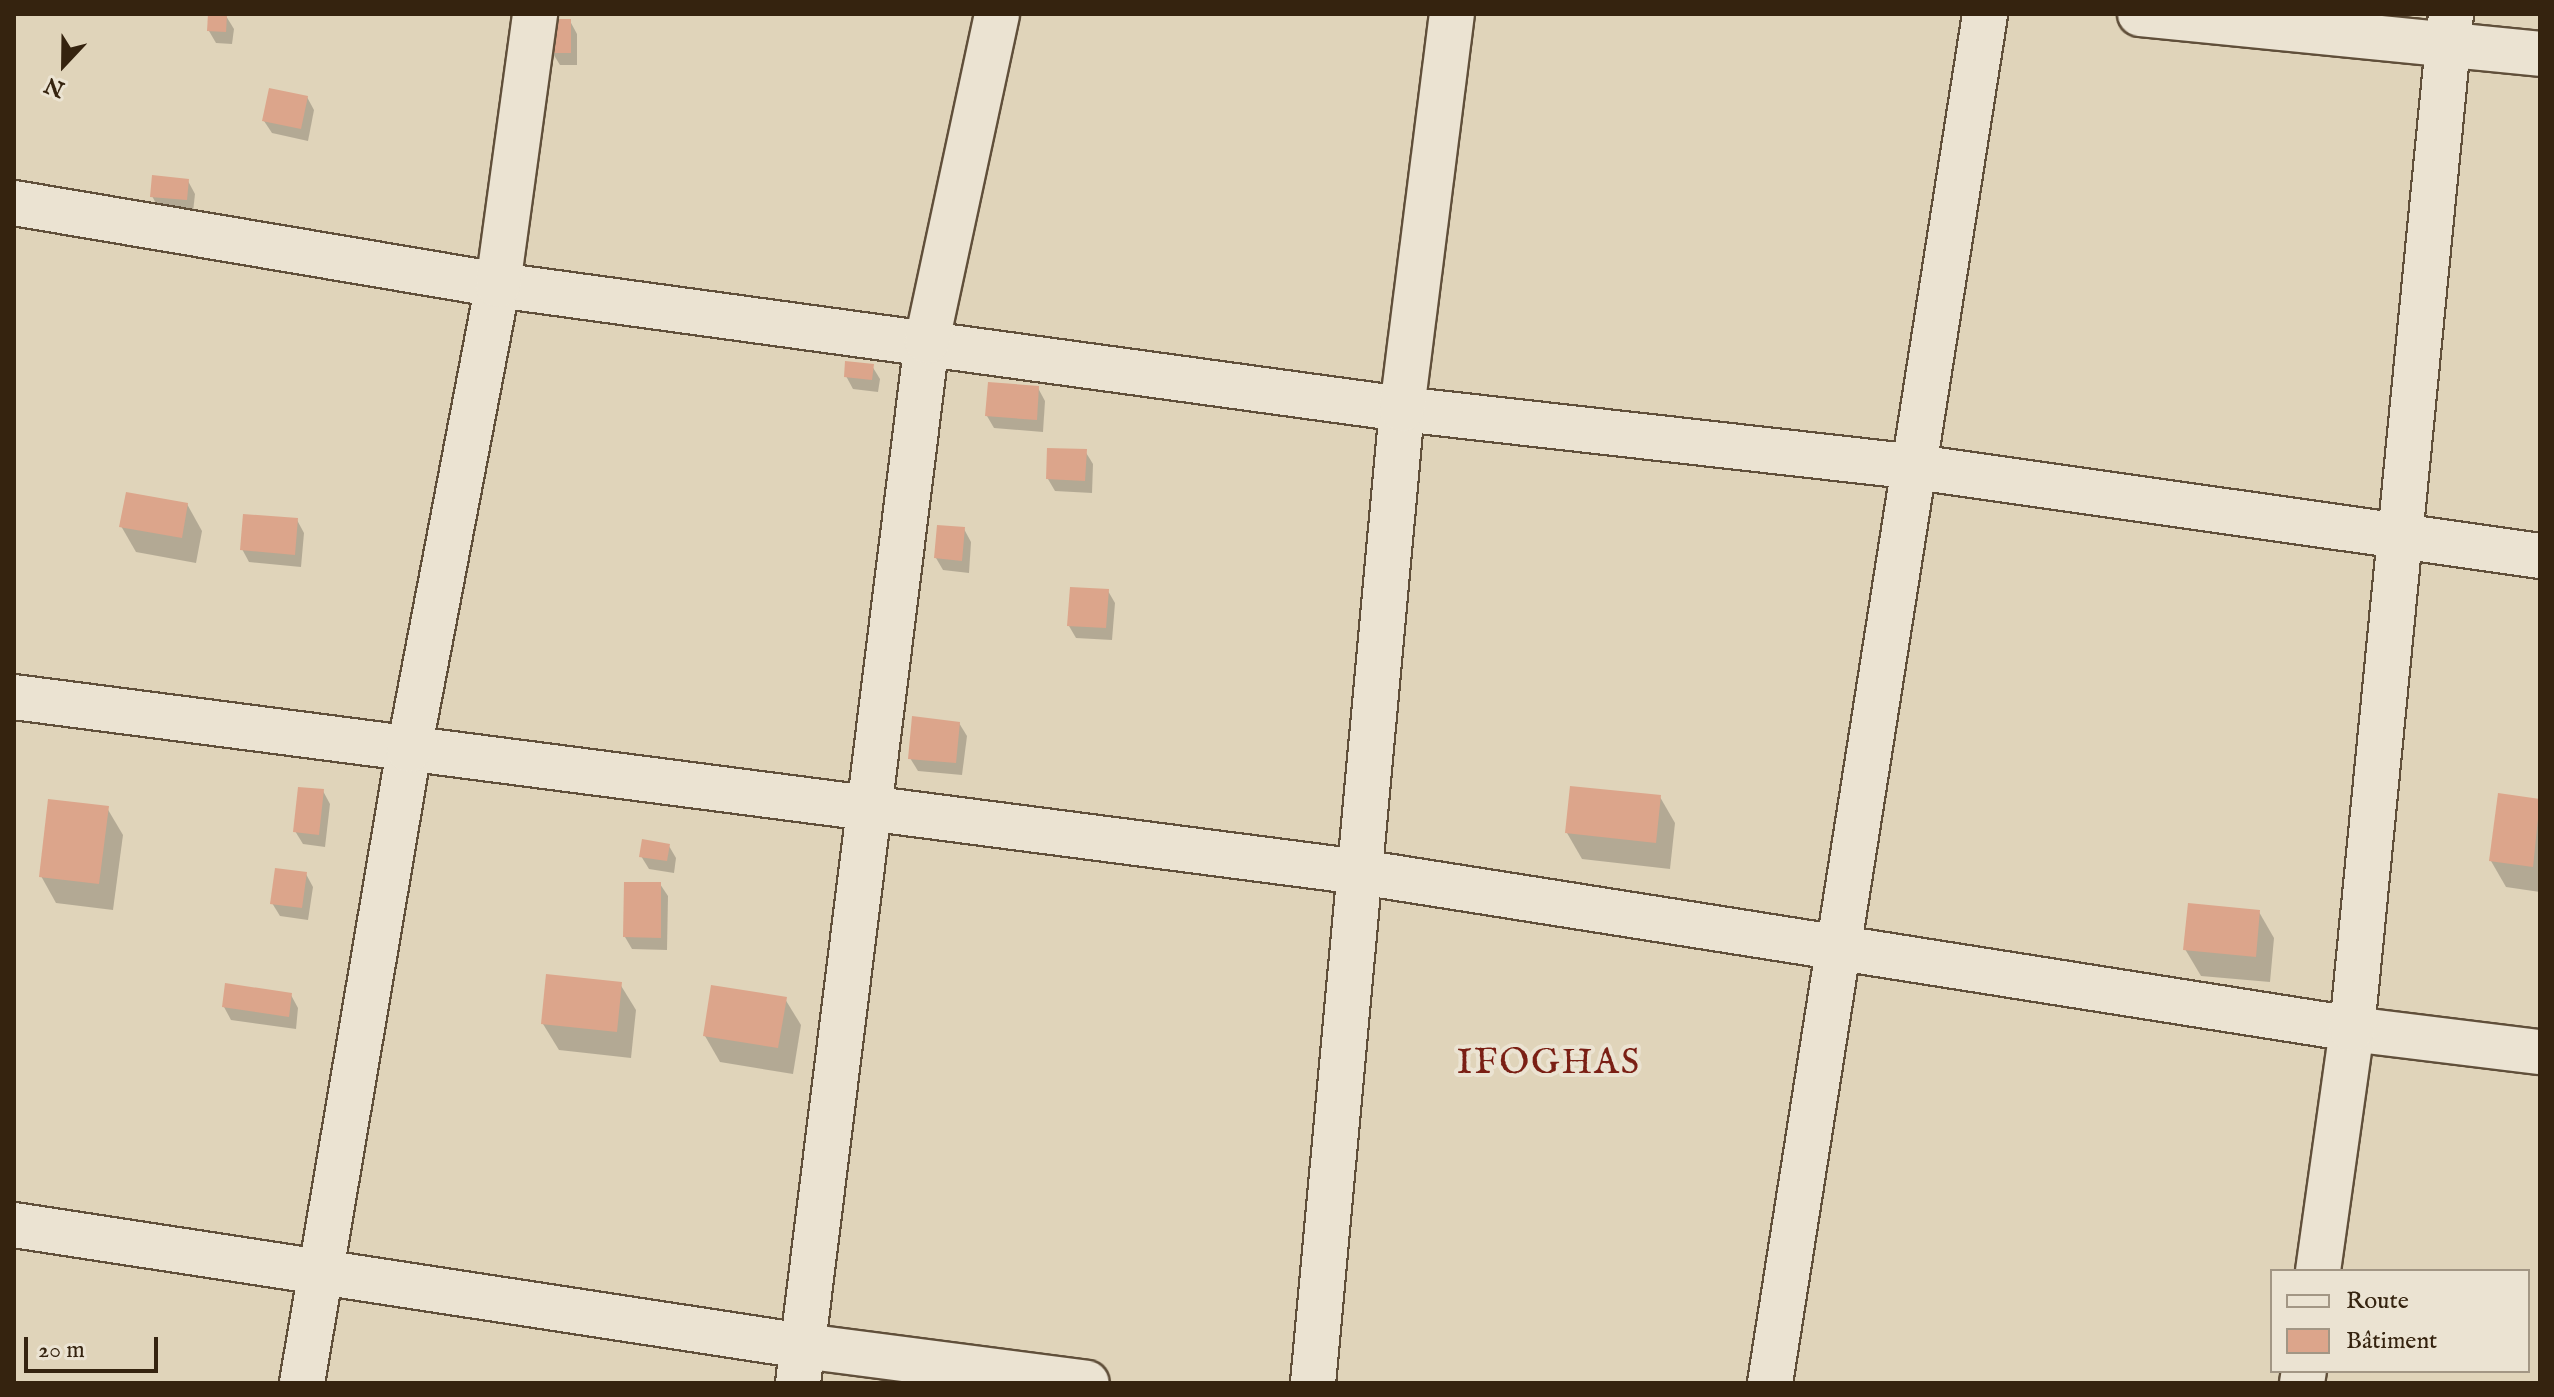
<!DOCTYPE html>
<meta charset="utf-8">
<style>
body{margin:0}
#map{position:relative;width:2554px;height:1397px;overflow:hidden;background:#e0d4ba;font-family:"IM FELL English",serif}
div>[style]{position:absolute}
.shadow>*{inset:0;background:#0003}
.building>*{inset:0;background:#dca58b}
.roads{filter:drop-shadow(2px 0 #604f3a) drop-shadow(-2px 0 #604f3a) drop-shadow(0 2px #604f3a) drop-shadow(0 -2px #604f3a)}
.minor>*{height:44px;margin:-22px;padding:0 22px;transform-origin:22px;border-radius:22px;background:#ebe3d2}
span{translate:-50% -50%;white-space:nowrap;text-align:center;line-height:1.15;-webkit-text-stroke:8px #ebe3d2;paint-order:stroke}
.quarter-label{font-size:36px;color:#7a1f14;letter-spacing:2px}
.frame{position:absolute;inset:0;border:16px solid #35230f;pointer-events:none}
.legend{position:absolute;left:2270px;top:1269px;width:260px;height:104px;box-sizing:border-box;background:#ebe3d2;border:2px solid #a29684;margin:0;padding:10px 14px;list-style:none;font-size:24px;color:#35230f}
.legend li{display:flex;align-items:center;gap:16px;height:40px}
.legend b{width:40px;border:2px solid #a29684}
.north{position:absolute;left:24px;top:24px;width:80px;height:80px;-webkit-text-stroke:6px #ebe3d2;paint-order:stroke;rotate:202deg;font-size:22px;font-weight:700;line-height:32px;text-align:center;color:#35230f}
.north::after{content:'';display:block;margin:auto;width:28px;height:36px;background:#35230f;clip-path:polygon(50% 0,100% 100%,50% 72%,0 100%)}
.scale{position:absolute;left:24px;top:1337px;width:134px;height:36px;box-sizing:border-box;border:4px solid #35230f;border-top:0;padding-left:10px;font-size:24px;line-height:28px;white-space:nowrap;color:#35230f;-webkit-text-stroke:6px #ebe3d2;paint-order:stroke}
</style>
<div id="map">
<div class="shadow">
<i style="clip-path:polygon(226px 16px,234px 29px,232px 44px,216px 43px,209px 31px)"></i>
<i style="clip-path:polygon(570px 21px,577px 34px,577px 65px,560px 65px,552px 52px)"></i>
<i style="clip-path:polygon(307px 97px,314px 110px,308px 141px,272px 133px,264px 121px)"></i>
<i style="clip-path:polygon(188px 181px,195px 194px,193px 212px,159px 209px,152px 196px)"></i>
<i style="clip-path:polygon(872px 366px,880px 379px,878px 392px,853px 389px,846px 376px)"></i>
<i style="clip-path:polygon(1038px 388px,1045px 401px,1043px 432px,994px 428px,987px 416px)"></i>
<i style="clip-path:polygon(1085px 451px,1093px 464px,1092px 493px,1055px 491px,1048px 479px)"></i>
<i style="clip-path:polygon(187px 504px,202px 531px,196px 563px,136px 552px,121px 526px)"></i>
<i style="clip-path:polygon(297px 520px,304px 533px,301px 567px,249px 562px,242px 549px)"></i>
<i style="clip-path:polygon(964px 529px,971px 542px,969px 573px,943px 570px,936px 558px)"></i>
<i style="clip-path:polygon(1108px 591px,1115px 603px,1112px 640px,1076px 638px,1069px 626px)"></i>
<i style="clip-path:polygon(959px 723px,967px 736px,962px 775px,918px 771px,910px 758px)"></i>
<i style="clip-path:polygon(323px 791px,330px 804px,325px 847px,303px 844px,295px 831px)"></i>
<i style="clip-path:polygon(2500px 796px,2540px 801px,2540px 892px,2506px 887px,2491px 861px)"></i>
<i style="clip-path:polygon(1660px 797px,1675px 823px,1670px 869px,1582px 859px,1567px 833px)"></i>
<i style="clip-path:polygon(107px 808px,123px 835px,113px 910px,56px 903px,41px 876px)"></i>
<i style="clip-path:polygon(669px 846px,676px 858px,674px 873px,649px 869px,641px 856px)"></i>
<i style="clip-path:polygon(306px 874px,313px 887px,308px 920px,280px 916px,272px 903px)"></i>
<i style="clip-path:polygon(660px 884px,668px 896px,667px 950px,632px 949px,625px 937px)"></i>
<i style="clip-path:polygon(2259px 912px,2274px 938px,2270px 982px,2201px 976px,2185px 949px)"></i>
<i style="clip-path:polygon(620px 984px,636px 1010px,631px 1058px,559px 1050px,543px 1024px)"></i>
<i style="clip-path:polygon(291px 995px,298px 1008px,296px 1029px,231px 1020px,224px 1007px)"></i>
<i style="clip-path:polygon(785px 999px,801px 1025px,793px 1074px,720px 1062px,705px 1036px)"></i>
</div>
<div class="building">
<i style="clip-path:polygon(208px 14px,227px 15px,226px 32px,207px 31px)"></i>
<i style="clip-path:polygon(551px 19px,571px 19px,571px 53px,550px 53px)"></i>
<i style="clip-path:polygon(269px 88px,308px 96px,301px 129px,262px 121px)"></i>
<i style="clip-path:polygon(152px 175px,189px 179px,187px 200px,150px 197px)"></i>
<i style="clip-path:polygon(845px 361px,874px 364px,872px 380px,844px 377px)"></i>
<i style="clip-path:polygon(988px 382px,1039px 386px,1037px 420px,985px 416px)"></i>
<i style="clip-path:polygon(1047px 448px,1087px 449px,1085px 481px,1046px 479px)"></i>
<i style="clip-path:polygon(126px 492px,188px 503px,182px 538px,119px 527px)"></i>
<i style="clip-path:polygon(243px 514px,298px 518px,295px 555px,240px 550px)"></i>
<i style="clip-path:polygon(937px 525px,965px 527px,962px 561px,934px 558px)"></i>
<i style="clip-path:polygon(1070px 587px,1109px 589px,1106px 628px,1067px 626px)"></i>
<i style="clip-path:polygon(912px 716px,960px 722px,956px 763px,908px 759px)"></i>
<i style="clip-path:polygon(1570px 786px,1661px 795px,1656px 843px,1565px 833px)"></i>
<i style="clip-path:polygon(298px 787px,324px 789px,319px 835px,293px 832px)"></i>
<i style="clip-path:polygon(2498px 793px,2540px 799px,2533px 867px,2489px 861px)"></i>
<i style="clip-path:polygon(48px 799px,109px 806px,99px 884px,39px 877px)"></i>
<i style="clip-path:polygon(642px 839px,670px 844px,667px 861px,639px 857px)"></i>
<i style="clip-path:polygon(275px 868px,307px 872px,302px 908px,270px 904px)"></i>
<i style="clip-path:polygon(624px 882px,661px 882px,661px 938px,623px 937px)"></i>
<i style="clip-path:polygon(2188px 903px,2260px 910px,2256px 957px,2183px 950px)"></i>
<i style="clip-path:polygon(546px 974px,622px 982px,617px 1032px,541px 1024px)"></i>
<i style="clip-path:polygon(225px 983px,292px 993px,289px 1017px,222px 1007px)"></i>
<i style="clip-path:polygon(711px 985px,787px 997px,778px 1048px,703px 1036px)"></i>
</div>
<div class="roads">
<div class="minor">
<i style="left:2140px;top:14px;width:402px;rotate:5.7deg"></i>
<i style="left:14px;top:203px;width:491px;rotate:9.6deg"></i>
<i style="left:498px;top:285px;width:912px;rotate:7.81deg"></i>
<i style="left:1402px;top:409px;width:517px;rotate:6.44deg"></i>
<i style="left:1916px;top:467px;width:630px;rotate:8.12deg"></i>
<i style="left:14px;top:697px;width:1357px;rotate:7.41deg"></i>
<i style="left:1360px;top:872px;width:1004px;rotate:8.99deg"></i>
<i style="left:2352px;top:1029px;width:189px;rotate:7deg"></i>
<i style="left:14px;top:1225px;width:798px;rotate:8.72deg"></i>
<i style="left:803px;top:1346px;width:286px;rotate:7.4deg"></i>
<i style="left:2318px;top:1271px;width:244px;rotate:-82deg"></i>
<i style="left:2352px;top:1029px;width:1020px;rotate:-84.43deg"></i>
<i style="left:302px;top:1383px;width:642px;rotate:-80.41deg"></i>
<i style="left:409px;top:750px;width:473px;rotate:-79.2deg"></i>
<i style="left:498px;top:285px;width:274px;rotate:-82.2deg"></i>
<i style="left:798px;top:1383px;width:1050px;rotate:-82.94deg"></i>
<i style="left:927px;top:341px;width:334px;rotate:-77.9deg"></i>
<i style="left:1313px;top:1383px;width:978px;rotate:-84.78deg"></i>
<i style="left:1402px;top:409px;width:398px;rotate:-82.8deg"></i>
<i style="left:1770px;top:1383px;width:1386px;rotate:-81.07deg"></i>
<i style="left:2302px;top:1383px;width:12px;rotate:-81deg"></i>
</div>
</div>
<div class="quarter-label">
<span style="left:1549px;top:1064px">IFOGHAS</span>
</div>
<div class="frame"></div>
<ul class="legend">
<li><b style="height:10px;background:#ebe3d2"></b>Route</li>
<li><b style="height:22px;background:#dca58b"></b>Bâtiment</li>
</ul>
<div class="north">N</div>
<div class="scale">20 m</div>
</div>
